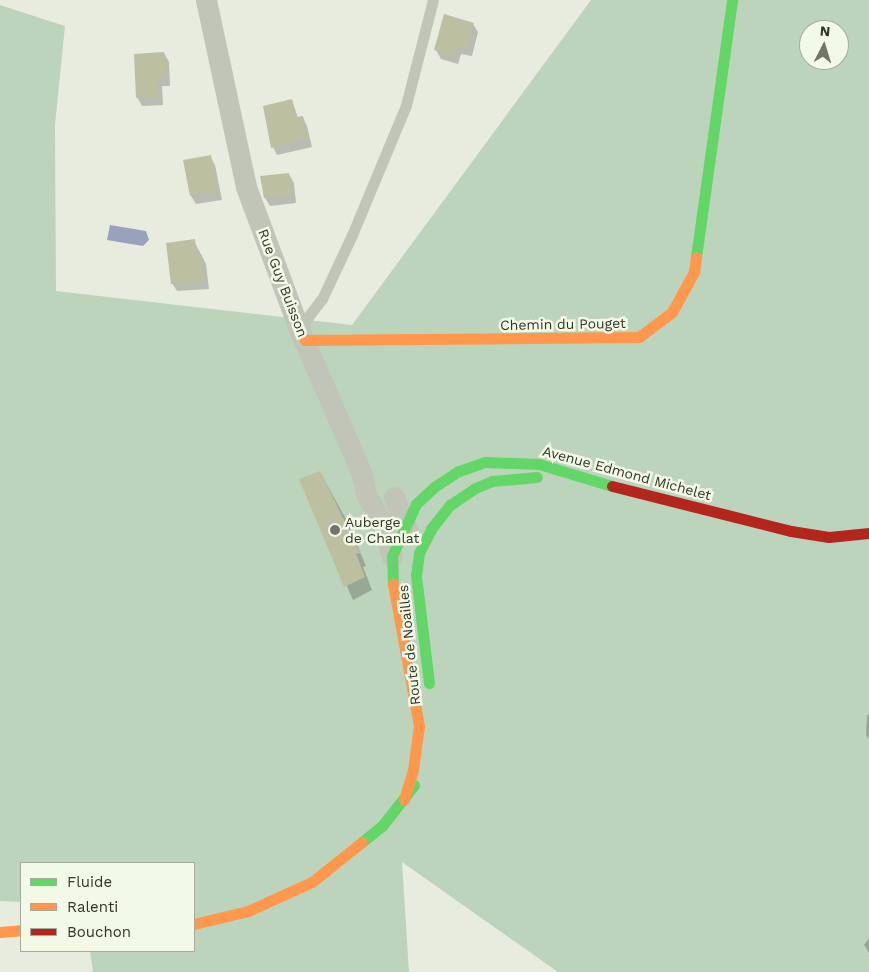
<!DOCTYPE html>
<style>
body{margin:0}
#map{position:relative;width:869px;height:972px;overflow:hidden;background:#e8ecdf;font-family:"Work Sans",sans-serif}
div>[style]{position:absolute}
.green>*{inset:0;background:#bdd4bc}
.water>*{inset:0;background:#9aa1bd}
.shadow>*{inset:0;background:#0003}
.building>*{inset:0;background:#bdbfa1}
.lane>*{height:11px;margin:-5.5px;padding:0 5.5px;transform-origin:5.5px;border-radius:5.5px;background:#c1c5b8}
.street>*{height:21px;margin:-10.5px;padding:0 10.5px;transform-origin:10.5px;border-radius:10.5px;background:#c1c5b8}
.fast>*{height:11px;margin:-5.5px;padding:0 5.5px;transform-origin:5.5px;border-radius:5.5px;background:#63d668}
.slow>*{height:11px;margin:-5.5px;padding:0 5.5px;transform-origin:5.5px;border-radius:5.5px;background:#ff974d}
.jam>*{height:11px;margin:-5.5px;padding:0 5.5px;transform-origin:5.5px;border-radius:5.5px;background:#b3261e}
.dots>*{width:14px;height:14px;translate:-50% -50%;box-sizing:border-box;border:2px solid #f2f9e6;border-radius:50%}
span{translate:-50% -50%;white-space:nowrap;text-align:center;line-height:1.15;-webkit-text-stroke:5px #f2f9e6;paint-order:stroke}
.street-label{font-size:14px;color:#333527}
.poi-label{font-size:14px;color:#333527}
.left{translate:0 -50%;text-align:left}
.legend{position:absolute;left:20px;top:862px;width:175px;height:90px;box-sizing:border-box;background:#f2f9e6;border:1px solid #a6ab9a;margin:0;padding:6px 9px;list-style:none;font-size:15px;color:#333527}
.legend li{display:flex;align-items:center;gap:10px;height:25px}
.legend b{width:25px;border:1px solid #a6ab9a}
.north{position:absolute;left:799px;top:20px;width:50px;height:50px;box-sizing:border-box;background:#f2f9e6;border:1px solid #a6ab9a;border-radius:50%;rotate:5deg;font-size:14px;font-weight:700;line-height:20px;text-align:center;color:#333527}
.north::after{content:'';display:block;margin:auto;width:18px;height:22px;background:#727567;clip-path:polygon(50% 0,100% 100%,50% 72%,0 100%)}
</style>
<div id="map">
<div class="green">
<i style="clip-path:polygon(evenodd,591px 0,869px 0,869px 972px,558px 972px,402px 862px,409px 972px,93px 972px,90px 951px,194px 951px,194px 863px,21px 863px,21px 902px,0 901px,0 5px,65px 26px,55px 125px,56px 291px,352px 325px,591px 0,809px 30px,839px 30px,839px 60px,809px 60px,809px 30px)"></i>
</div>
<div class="water">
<i style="clip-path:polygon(110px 225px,146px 231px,149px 240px,143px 246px,107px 240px)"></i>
</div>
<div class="shadow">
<i style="clip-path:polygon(473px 24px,478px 32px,472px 56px,461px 54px,458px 64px,441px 59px,436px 50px)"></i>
<i style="clip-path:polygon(164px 53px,169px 62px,170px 86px,162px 86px,163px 105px,142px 106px,137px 97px)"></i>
<i style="clip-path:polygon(292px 101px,298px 118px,303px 118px,307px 126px,312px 147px,277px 155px,273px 147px)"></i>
<i style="clip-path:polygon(210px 156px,215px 165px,222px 200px,196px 204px,191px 196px)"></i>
<i style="clip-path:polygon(289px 174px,294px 183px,296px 203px,270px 206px,265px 198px)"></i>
<i style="clip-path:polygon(194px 241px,206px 264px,209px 289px,177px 291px,172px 283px)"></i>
<i style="clip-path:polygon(320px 472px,347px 521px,366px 566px,363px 567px,372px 590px,353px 600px,300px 479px)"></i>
<i style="clip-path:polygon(867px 715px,869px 715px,869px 739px,866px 735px)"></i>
<i style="clip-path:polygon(869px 938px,869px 953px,864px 945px)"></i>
</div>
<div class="building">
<i style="clip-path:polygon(444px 14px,474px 23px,467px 48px,457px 46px,454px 56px,434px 50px)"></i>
<i style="clip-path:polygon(164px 52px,166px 77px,157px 77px,159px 97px,136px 98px,134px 54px)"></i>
<i style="clip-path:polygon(292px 99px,297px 117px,303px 116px,308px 139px,271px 148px,263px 106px)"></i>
<i style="clip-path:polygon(211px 155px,218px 192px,190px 196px,183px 160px)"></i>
<i style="clip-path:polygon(289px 173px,292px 195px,264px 198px,260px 176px)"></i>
<i style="clip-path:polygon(195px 239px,197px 256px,202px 255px,206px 282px,171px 284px,166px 243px)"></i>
<i style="clip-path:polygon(320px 471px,360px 553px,356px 554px,365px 577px,344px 587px,299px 479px)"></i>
</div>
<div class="lane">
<i style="left:299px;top:329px;width:38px;rotate:-53deg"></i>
<i style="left:322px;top:299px;width:71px;rotate:-64.9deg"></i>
<i style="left:352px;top:235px;width:141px;rotate:-67.4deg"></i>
<i style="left:406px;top:105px;width:108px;rotate:-75.6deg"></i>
</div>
<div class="street">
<i style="left:206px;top:0;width:191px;rotate:77.9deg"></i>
<i style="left:246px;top:187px;width:152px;rotate:69.5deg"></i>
<i style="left:299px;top:329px;width:158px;rotate:66.5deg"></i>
<i style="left:362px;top:474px;width:20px;rotate:79deg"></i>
<i style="left:366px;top:494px;width:31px;rotate:61deg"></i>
<i style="left:381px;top:521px;width:37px;rotate:73deg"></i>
<i style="left:394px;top:497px;width:40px;rotate:68deg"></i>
</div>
<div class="fast">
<i style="left:696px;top:257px;width:260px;rotate:-82deg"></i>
<i style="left:393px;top:584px;width:28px;rotate:-92deg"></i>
<i style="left:392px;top:556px;width:57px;rotate:-65.2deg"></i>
<i style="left:416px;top:504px;width:25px;rotate:-43deg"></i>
<i style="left:434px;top:487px;width:30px;rotate:-33deg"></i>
<i style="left:459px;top:471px;width:28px;rotate:-19deg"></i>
<i style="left:485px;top:462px;width:54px;rotate:2.1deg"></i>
<i style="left:539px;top:464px;width:76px;rotate:16.8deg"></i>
<i style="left:429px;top:683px;width:109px;rotate:-96.9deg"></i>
<i style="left:416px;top:575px;width:22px;rotate:-82deg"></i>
<i style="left:419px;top:553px;width:27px;rotate:-63deg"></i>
<i style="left:431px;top:529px;width:31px;rotate:-52deg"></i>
<i style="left:450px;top:505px;width:30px;rotate:-34deg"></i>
<i style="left:475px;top:488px;width:18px;rotate:-22deg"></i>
<i style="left:492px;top:481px;width:45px;rotate:-5.1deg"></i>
<i style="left:362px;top:842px;width:26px;rotate:-39deg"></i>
<i style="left:382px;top:826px;width:52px;rotate:-52deg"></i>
</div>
<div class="slow">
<i style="left:305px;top:340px;width:334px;rotate:-0.5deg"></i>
<i style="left:639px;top:337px;width:41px;rotate:-37.1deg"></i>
<i style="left:672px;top:312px;width:46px;rotate:-61.2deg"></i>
<i style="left:694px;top:272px;width:15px;rotate:-82deg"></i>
<i style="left:393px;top:584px;width:144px;rotate:79.6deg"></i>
<i style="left:419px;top:726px;width:44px;rotate:97.8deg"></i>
<i style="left:413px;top:770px;width:31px;rotate:107deg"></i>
<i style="left:194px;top:924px;width:56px;rotate:-13.5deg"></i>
<i style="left:248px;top:911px;width:70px;rotate:-24.4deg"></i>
<i style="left:312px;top:882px;width:64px;rotate:-38.7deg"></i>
<i style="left:0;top:932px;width:21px;rotate:-5deg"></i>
</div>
<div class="jam">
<i style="left:612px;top:486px;width:185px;rotate:14.1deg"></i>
<i style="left:791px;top:531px;width:38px;rotate:9deg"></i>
<i style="left:829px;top:537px;width:40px;rotate:-5.7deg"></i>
</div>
<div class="dots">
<i style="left:335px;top:530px;background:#727567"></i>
</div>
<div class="street-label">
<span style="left:283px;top:283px;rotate:69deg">Rue Guy Buisson</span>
<span style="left:563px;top:324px;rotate:-1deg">Chemin du Pouget</span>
<span style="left:627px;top:473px;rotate:15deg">Avenue Edmond Michelet</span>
<span style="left:409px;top:645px;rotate:-96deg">Route de Noailles</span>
</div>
<div class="poi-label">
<span class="left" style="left:345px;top:530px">Auberge<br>de Chanlat</span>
</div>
<ul class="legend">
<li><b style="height:6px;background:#63d668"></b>Fluide</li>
<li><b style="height:6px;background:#ff974d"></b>Ralenti</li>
<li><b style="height:6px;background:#b3261e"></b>Bouchon</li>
</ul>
<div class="north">N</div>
</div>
